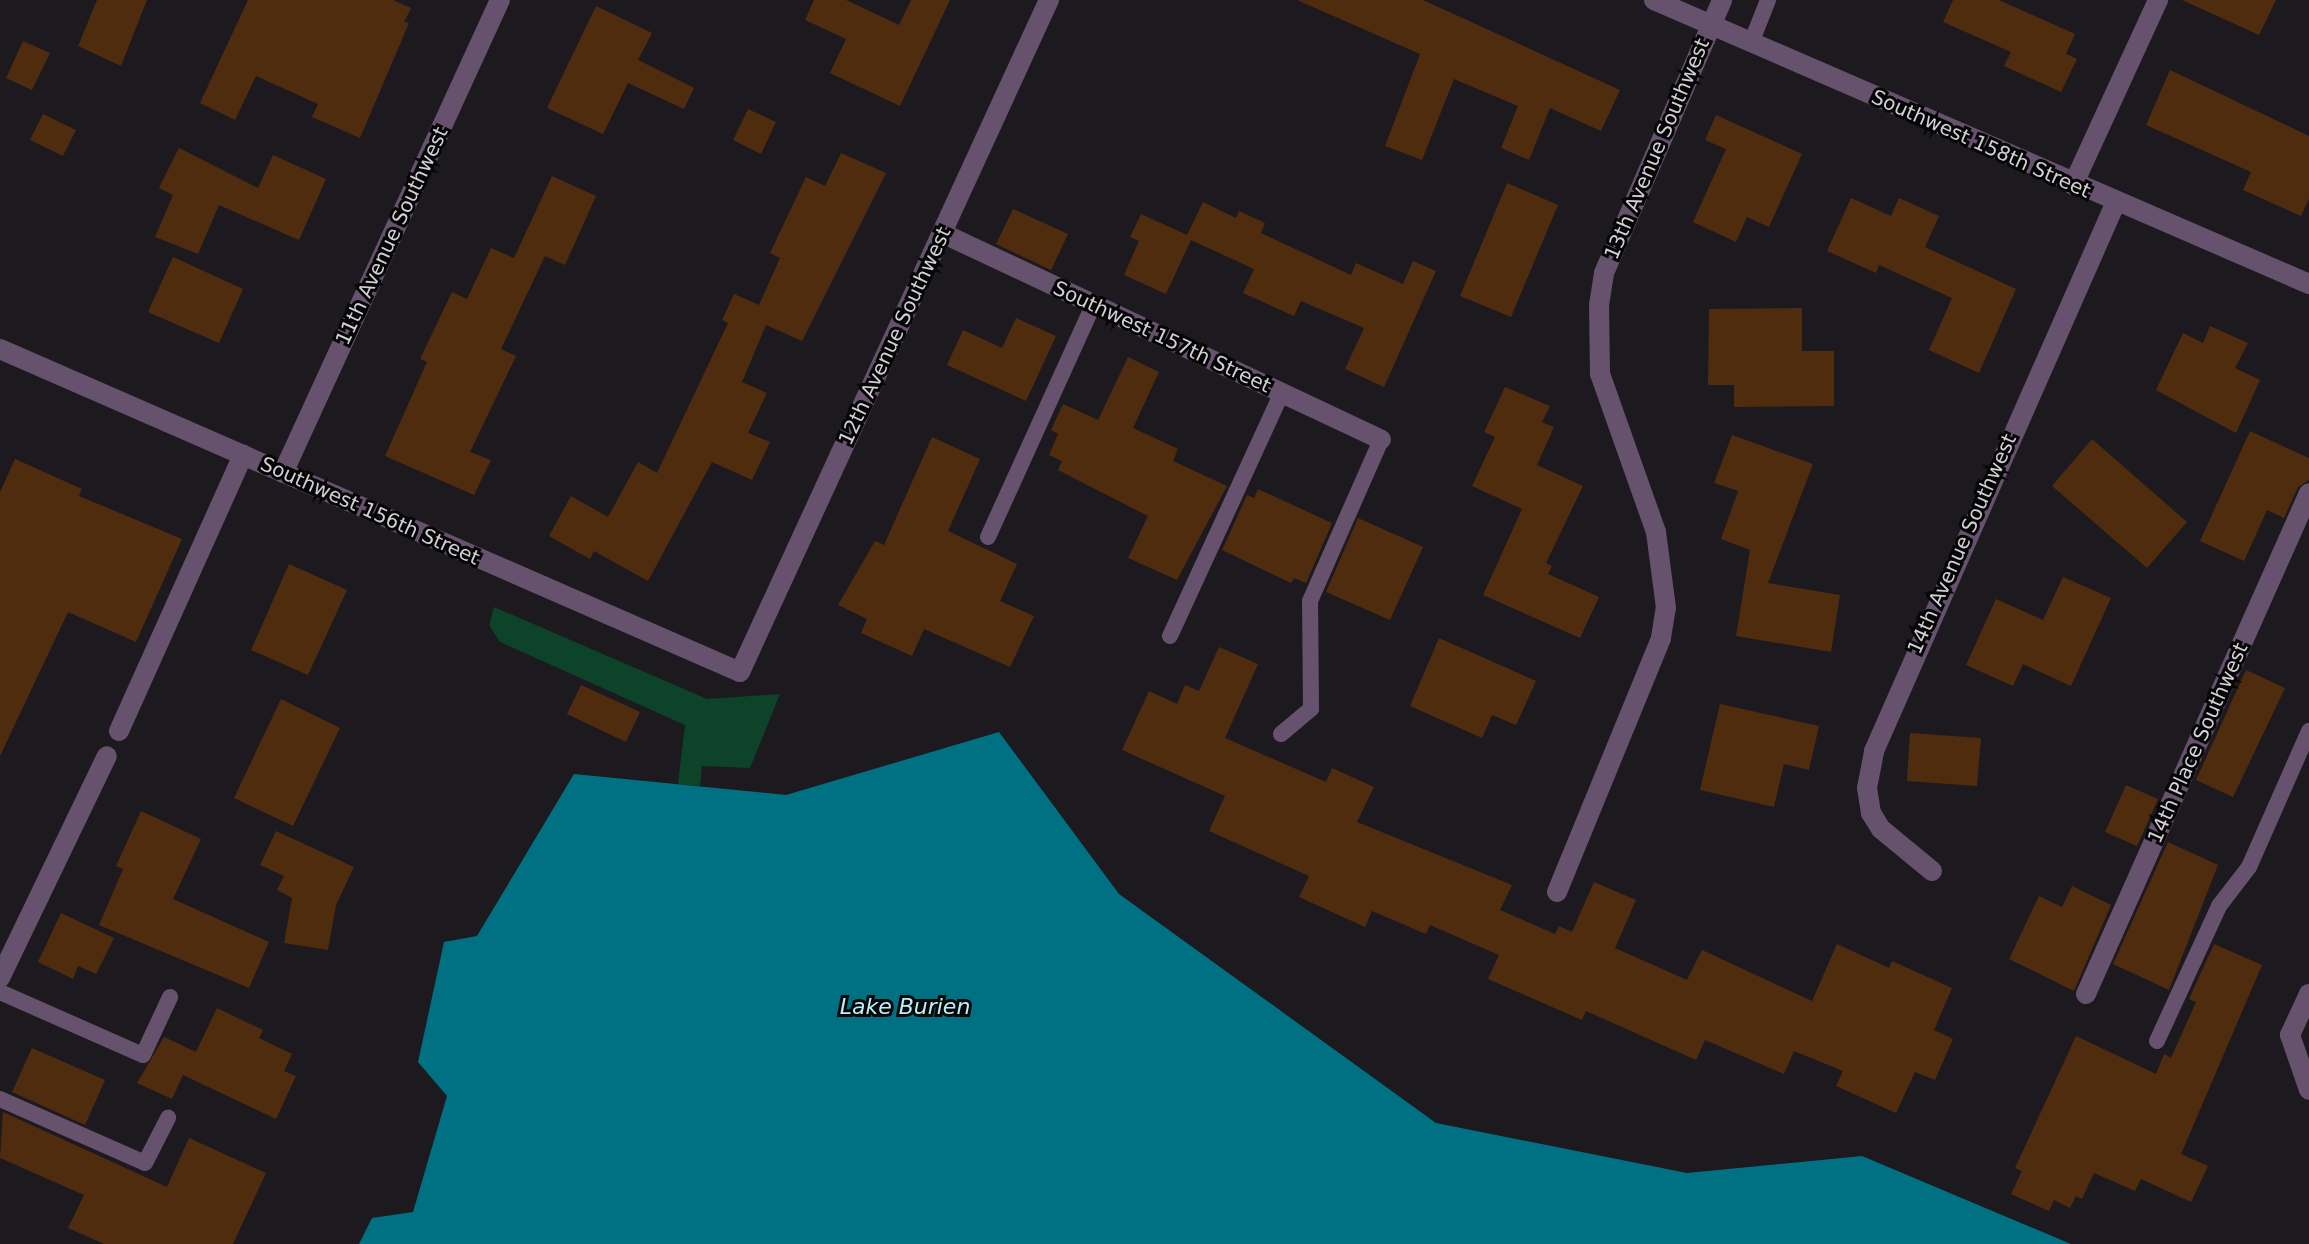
<!DOCTYPE html>
<style>
body{margin:0}
#map{position:relative;width:2309px;height:1244px;overflow:hidden;background:#1c1a1f;font-family:"DejaVu Sans",sans-serif}
div>[style]{position:absolute}
.green>*{inset:0;background:#0d4329}
.water>*{inset:0;background:#007083}
.building>*{inset:0;background:#4f2c0e}
.lane>*{height:16px;margin:-8px;padding:0 8px;transform-origin:8px;border-radius:8px;background:#67526e}
.street>*{height:20px;margin:-10px;padding:0 10px;transform-origin:10px;border-radius:10px;background:#67526e}
span{translate:-50% -50%;white-space:nowrap;text-align:center;line-height:1.15;-webkit-text-stroke:6px #060607;paint-order:stroke}
.street-label{font-size:20px;color:#d2d0d4}
.water-label{font-size:22px;color:#baeffc;font-style:italic}
</style>
<div id="map">
<div class="green">
<i style="clip-path:polygon(494px 607px,707px 699px,780px 694px,750px 768px,702px 766px,700px 786px,678px 784px,685px 725px,500px 642px,489px 625px)"></i>
</div>
<div class="water">
<i style="clip-path:polygon(999px 732px,1119px 894px,1436px 1123px,1687px 1173px,1862px 1156px,2071px 1244px,359px 1244px,372px 1218px,413px 1212px,447px 1096px,418px 1062px,444px 942px,477px 936px,574px 774px,786px 795px)"></i>
</div>
<div class="building">
<i style="clip-path:polygon(97px 0,147px 0,121px 66px,78px 46px)"></i>
<i style="clip-path:polygon(248px 0,393px 0,411px 8px,404px 22px,409px 23px,360px 138px,312px 117px,318px 104px,256px 76px,235px 120px,200px 103px)"></i>
<i style="clip-path:polygon(814px 0,846px 0,899px 25px,911px 0,950px 0,900px 106px,830px 73px,846px 39px,805px 20px)"></i>
<i style="clip-path:polygon(1297px 0,1423px 0,1620px 90px,1601px 131px,1550px 108px,1529px 160px,1501px 148px,1518px 106px,1454px 79px,1422px 160px,1385px 146px,1420px 54px)"></i>
<i style="clip-path:polygon(1953px 0,1999px 0,2075px 34px,2066px 54px,2077px 59px,2061px 92px,2004px 66px,2011px 52px,1943px 22px)"></i>
<i style="clip-path:polygon(2182px 0,2276px 0,2259px 35px)"></i>
<i style="clip-path:polygon(596px 6px,652px 33px,638px 60px,694px 88px,684px 109px,628px 83px,603px 134px,547px 108px)"></i>
<i style="clip-path:polygon(23px 41px,50px 53px,32px 90px,6px 78px)"></i>
<i style="clip-path:polygon(2170px 70px,2309px 136px,2309px 199px,2301px 216px,2243px 190px,2251px 172px,2146px 125px)"></i>
<i style="clip-path:polygon(748px 109px,776px 122px,761px 154px,733px 140px)"></i>
<i style="clip-path:polygon(43px 114px,76px 130px,63px 156px,30px 140px)"></i>
<i style="clip-path:polygon(1716px 115px,1802px 154px,1769px 227px,1747px 217px,1736px 242px,1693px 222px,1726px 149px,1705px 140px)"></i>
<i style="clip-path:polygon(179px 148px,258px 188px,273px 155px,326px 179px,299px 240px,219px 205px,198px 254px,155px 237px,173px 195px,159px 188px)"></i>
<i style="clip-path:polygon(841px 153px,886px 173px,802px 341px,766px 325px,742px 382px,767px 393px,748px 433px,770px 442px,752px 480px,712px 462px,648px 581px,594px 551px,590px 559px,549px 536px,571px 496px,608px 517px,638px 462px,657px 473px,728px 323px,722px 320px,734px 294px,759px 305px,780px 258px,770px 253px,806px 177px,825px 186px)"></i>
<i style="clip-path:polygon(552px 176px,596px 196px,565px 265px,545px 256px,501px 349px,516px 356px,470px 452px,491px 460px,474px 495px,385px 456px,427px 362px,420px 359px,452px 292px,467px 299px,491px 248px,514px 258px)"></i>
<i style="clip-path:polygon(1507px 183px,1558px 205px,1511px 317px,1460px 296px)"></i>
<i style="clip-path:polygon(1851px 198px,1891px 216px,1899px 198px,1939px 216px,1925px 247px,2016px 289px,1979px 373px,1929px 350px,1952px 298px,1879px 265px,1876px 273px,1827px 251px)"></i>
<i style="clip-path:polygon(1203px 202px,1236px 218px,1239px 211px,1265px 223px,1261px 233px,1351px 275px,1356px 263px,1403px 284px,1413px 261px,1436px 271px,1384px 387px,1345px 369px,1364px 328px,1301px 301px,1294px 316px,1243px 293px,1254px 269px,1191px 240px,1166px 294px,1124px 275px,1139px 241px,1130px 237px,1141px 214px,1187px 235px)"></i>
<i style="clip-path:polygon(1013px 209px,1068px 234px,1051px 270px,996px 244px)"></i>
<i style="clip-path:polygon(173px 257px,243px 289px,219px 343px,148px 312px)"></i>
<i style="clip-path:polygon(1802px 308px,1802px 351px,1834px 351px,1834px 406px,1734px 407px,1734px 385px,1708px 385px,1709px 309px)"></i>
<i style="clip-path:polygon(1016px 318px,1056px 336px,1026px 401px,947px 365px,963px 330px,1002px 348px)"></i>
<i style="clip-path:polygon(2210px 326px,2248px 343px,2235px 368px,2260px 380px,2236px 433px,2156px 390px,2183px 333px,2203px 343px)"></i>
<i style="clip-path:polygon(1128px 357px,1159px 372px,1133px 428px,1178px 449px,1173px 461px,1227px 486px,1177px 580px,1128px 558px,1148px 516px,1058px 470px,1062px 461px,1049px 455px,1058px 434px,1051px 430px,1063px 404px,1098px 420px)"></i>
<i style="clip-path:polygon(1505px 387px,1550px 406px,1542px 422px,1554px 427px,1537px 465px,1583px 486px,1546px 563px,1552px 566px,1548px 574px,1599px 597px,1580px 638px,1483px 595px,1522px 509px,1472px 486px,1495px 437px,1484px 432px)"></i>
<i style="clip-path:polygon(2250px 431px,2309px 458px,2309px 480px,2298px 487px,2284px 518px,2267px 510px,2244px 561px,2200px 541px)"></i>
<i style="clip-path:polygon(1732px 435px,1813px 464px,1768px 583px,1840px 595px,1831px 652px,1736px 636px,1750px 550px,1721px 539px,1738px 491px,1714px 483px)"></i>
<i style="clip-path:polygon(932px 437px,980px 459px,948px 531px,1017px 564px,1000px 601px,1034px 616px,1010px 667px,924px 629px,912px 656px,861px 633px,867px 619px,838px 605px,875px 541px,884px 545px)"></i>
<i style="clip-path:polygon(2092px 439px,2187px 522px,2147px 568px,2052px 486px)"></i>
<i style="clip-path:polygon(15px 459px,82px 489px,79px 496px,182px 539px,136px 642px,68px 612px,0 756px,0 492px)"></i>
<i style="clip-path:polygon(1258px 489px,1332px 523px,1306px 583px,1294px 578px,1291px 583px,1222px 550px,1247px 495px,1254px 498px)"></i>
<i style="clip-path:polygon(1358px 518px,1423px 547px,1390px 620px,1326px 592px)"></i>
<i style="clip-path:polygon(289px 564px,347px 590px,308px 675px,251px 650px)"></i>
<i style="clip-path:polygon(2063px 577px,2111px 598px,2071px 686px,2023px 664px,2013px 686px,1966px 665px,1996px 599px,2043px 620px)"></i>
<i style="clip-path:polygon(1439px 638px,1536px 681px,1516px 725px,1492px 715px,1482px 738px,1410px 706px)"></i>
<i style="clip-path:polygon(1219px 647px,1258px 664px,1225px 738px,1326px 782px,1332px 768px,1374px 787px,1357px 822px,1512px 885px,1500px 910px,1555px 934px,1559px 926px,1572px 932px,1594px 882px,1636px 900px,1615px 948px,1687px 980px,1702px 950px,1812px 1001px,1837px 944px,1889px 968px,1892px 961px,1952px 988px,1934px 1030px,1953px 1039px,1935px 1080px,1915px 1072px,1896px 1113px,1836px 1086px,1843px 1071px,1794px 1051px,1784px 1074px,1705px 1040px,1696px 1060px,1586px 1011px,1582px 1020px,1488px 979px,1499px 955px,1430px 925px,1426px 934px,1372px 911px,1365px 927px,1299px 897px,1309px 876px,1209px 831px,1225px 796px,1122px 750px,1149px 691px,1177px 704px,1185px 685px,1199px 691px)"></i>
<i style="clip-path:polygon(2246px 670px,2285px 688px,2233px 797px,2196px 780px)"></i>
<i style="clip-path:polygon(581px 685px,640px 712px,626px 742px,567px 714px)"></i>
<i style="clip-path:polygon(281px 699px,340px 728px,293px 826px,234px 798px)"></i>
<i style="clip-path:polygon(1720px 704px,1819px 726px,1809px 770px,1784px 764px,1774px 807px,1700px 790px)"></i>
<i style="clip-path:polygon(1910px 733px,1981px 738px,1977px 786px,1907px 781px)"></i>
<i style="clip-path:polygon(2126px 785px,2158px 799px,2137px 846px,2105px 832px)"></i>
<i style="clip-path:polygon(141px 811px,201px 839px,173px 899px,269px 942px,249px 988px,99px 925px,123px 869px,116px 866px)"></i>
<i style="clip-path:polygon(276px 831px,354px 867px,336px 905px,328px 950px,284px 943px,292px 898px,277px 890px,284px 876px,260px 865px)"></i>
<i style="clip-path:polygon(2168px 842px,2218px 865px,2169px 990px,2113px 964px)"></i>
<i style="clip-path:polygon(2072px 886px,2111px 905px,2074px 991px,2009px 959px,2039px 896px,2062px 907px)"></i>
<i style="clip-path:polygon(61px 913px,114px 938px,96px 974px,78px 966px,73px 979px,38px 962px)"></i>
<i style="clip-path:polygon(2214px 944px,2262px 965px,2181px 1154px,2208px 1166px,2191px 1202px,2141px 1179px,2135px 1191px,2094px 1173px,2082px 1199px,2076px 1196px,2070px 1208px,2054px 1200px,2049px 1211px,2011px 1194px,2022px 1171px,2015px 1168px,2076px 1036px,2156px 1074px,2164px 1054px,2171px 1058px,2196px 1002px,2189px 999px)"></i>
<i style="clip-path:polygon(217px 1008px,263px 1030px,259px 1038px,292px 1054px,284px 1071px,296px 1076px,276px 1119px,183px 1075px,172px 1099px,137px 1083px,164px 1037px,196px 1052px)"></i>
<i style="clip-path:polygon(32px 1048px,105px 1080px,85px 1125px,12px 1092px)"></i>
<i style="clip-path:polygon(3px 1112px,167px 1187px,189px 1138px,266px 1173px,233px 1244px,104px 1244px,68px 1228px,84px 1195px,0 1158px)"></i>
</div>
<div class="lane">
<i style="left:1751px;top:43px;width:46px;rotate:-68.4deg"></i>
<i style="left:988px;top:537px;width:255px;rotate:-65.6deg"></i>
<i style="left:1170px;top:636px;width:268px;rotate:-65.3deg"></i>
<i style="left:1281px;top:734px;width:39px;rotate:-40deg"></i>
<i style="left:1311px;top:709px;width:108px;rotate:-90.5deg"></i>
<i style="left:1310px;top:601px;width:176px;rotate:-66.2deg"></i>
<i style="left:0;top:992px;width:156px;rotate:23.8deg"></i>
<i style="left:143px;top:1055px;width:64px;rotate:-65deg"></i>
<i style="left:2157px;top:1041px;width:149px;rotate:-65.3deg"></i>
<i style="left:2219px;top:906px;width:49px;rotate:-52.4deg"></i>
<i style="left:2249px;top:867px;width:149px;rotate:-66.2deg"></i>
<i style="left:0;top:1099px;width:158px;rotate:23.8deg"></i>
<i style="left:145px;top:1163px;width:51px;rotate:-62.9deg"></i>
</div>
<div class="street">
<i style="left:1654px;top:0;width:714px;rotate:23.44deg"></i>
<i style="left:2073px;top:185px;width:204px;rotate:-65.3deg"></i>
<i style="left:942px;top:233px;width:485px;rotate:25.2deg"></i>
<i style="left:0;top:349px;width:807px;rotate:23.58deg"></i>
<i style="left:740px;top:672px;width:740px;rotate:-65.31deg"></i>
<i style="left:283px;top:473px;width:520px;rotate:-65.36deg"></i>
<i style="left:119px;top:731px;width:303px;rotate:-65.8deg"></i>
<i style="left:1932px;top:871px;width:66px;rotate:-140.5deg"></i>
<i style="left:1881px;top:829px;width:19px;rotate:-122deg"></i>
<i style="left:1871px;top:813px;width:25px;rotate:-99deg"></i>
<i style="left:1867px;top:788px;width:38px;rotate:-79deg"></i>
<i style="left:1874px;top:751px;width:598px;rotate:-66.22deg"></i>
<i style="left:1557px;top:892px;width:274px;rotate:-67.7deg"></i>
<i style="left:1661px;top:638px;width:30px;rotate:-81deg"></i>
<i style="left:1666px;top:608px;width:77px;rotate:-97.5deg"></i>
<i style="left:1656px;top:532px;width:168px;rotate:-109.5deg"></i>
<i style="left:1600px;top:374px;width:69px;rotate:-90.8deg"></i>
<i style="left:1599px;top:305px;width:32px;rotate:-81deg"></i>
<i style="left:1604px;top:273px;width:297px;rotate:-66.6deg"></i>
<i style="left:0;top:978px;width:246px;rotate:-64.3deg"></i>
<i style="left:2086px;top:994px;width:548px;rotate:-66.01deg"></i>
<i style="left:2309px;top:994px;width:45px;rotate:114.9deg"></i>
<i style="left:2290px;top:1035px;width:58px;rotate:70.9deg"></i>
</div>
<div class="street-label">
<span style="left:1981px;top:144px;rotate:24deg">Southwest 158th Street</span>
<span style="left:1657px;top:149px;rotate:-67deg">13th Avenue Southwest</span>
<span style="left:392px;top:236px;rotate:-65deg">11th Avenue Southwest</span>
<span style="left:895px;top:336px;rotate:-65deg">12th Avenue Southwest</span>
<span style="left:1162px;top:337px;rotate:25deg">Southwest 157th Street</span>
<span style="left:370px;top:511px;rotate:24deg">Southwest 156th Street</span>
<span style="left:1962px;top:544px;rotate:-66deg">14th Avenue Southwest</span>
<span style="left:2198px;top:743px;rotate:-66deg">14th Place Southwest</span>
</div>
<div class="water-label">
<span style="left:905px;top:1007px">Lake Burien</span>
</div>
</div>
